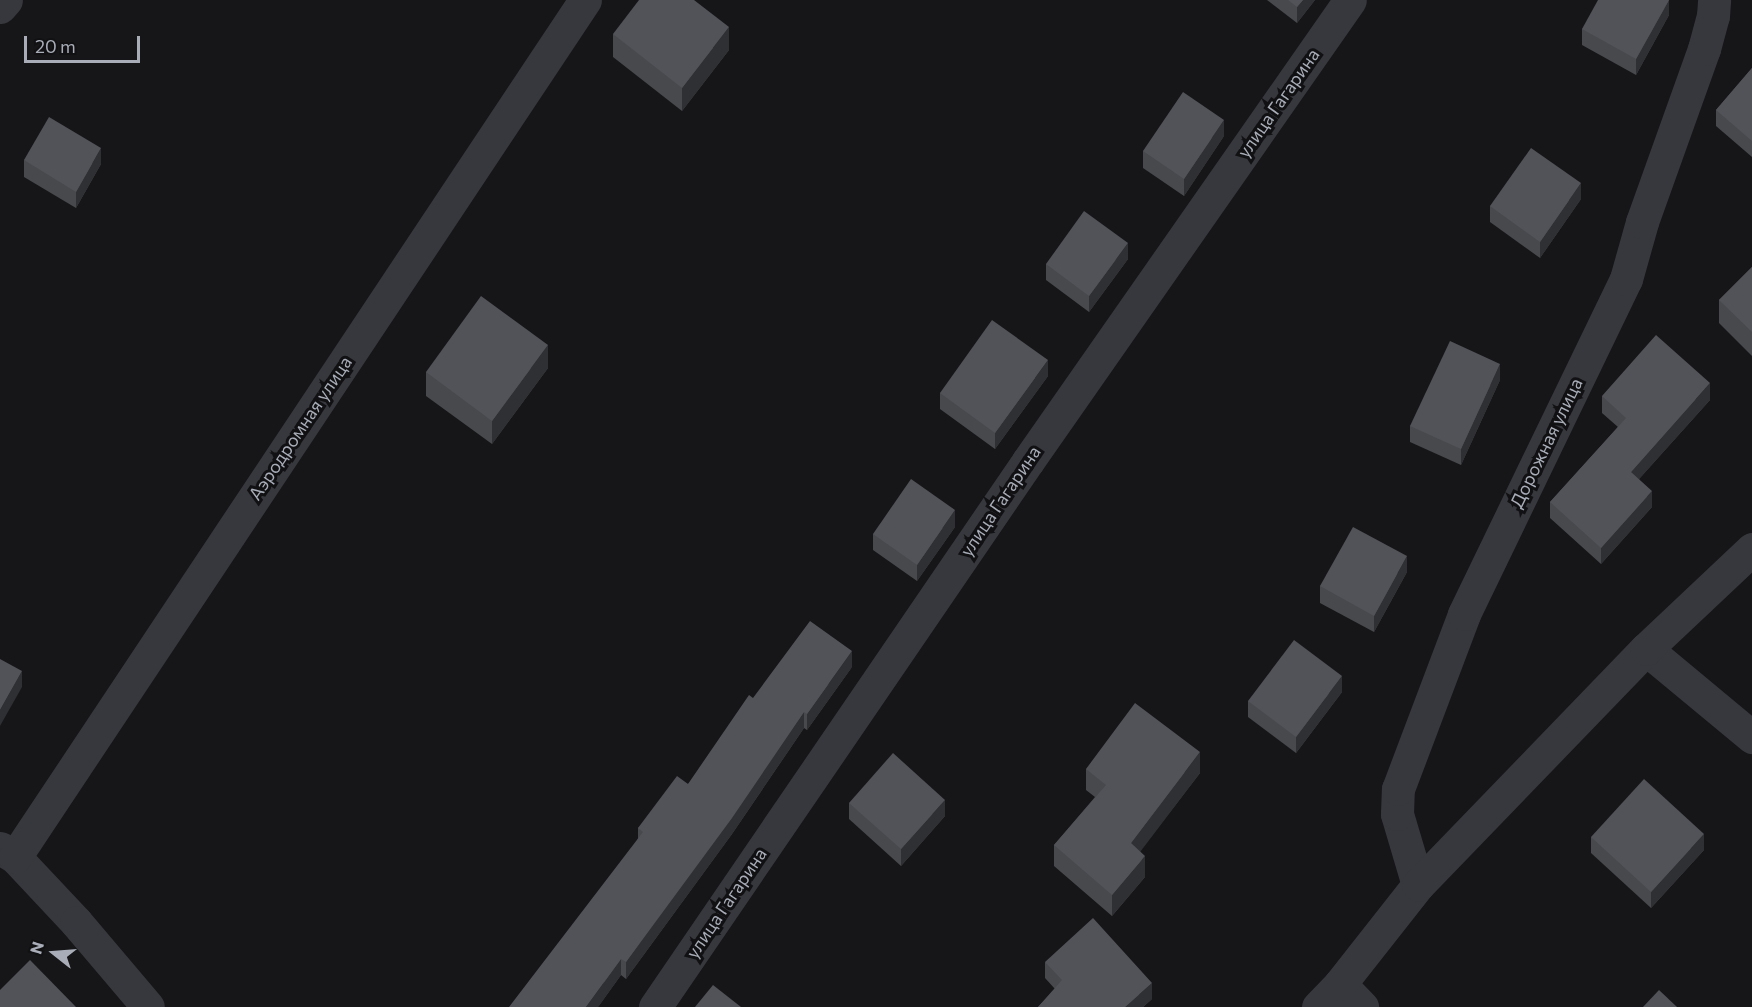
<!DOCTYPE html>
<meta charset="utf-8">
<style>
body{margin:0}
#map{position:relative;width:1752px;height:1007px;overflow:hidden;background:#161618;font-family:Commissioner,sans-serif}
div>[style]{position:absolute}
.minor>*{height:33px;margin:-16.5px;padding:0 16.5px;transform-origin:16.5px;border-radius:16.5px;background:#37383d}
.wall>*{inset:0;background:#47494d}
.shaded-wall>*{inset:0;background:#2f3033}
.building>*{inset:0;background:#525359}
span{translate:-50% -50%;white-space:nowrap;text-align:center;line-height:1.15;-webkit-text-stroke:6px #111113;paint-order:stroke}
.street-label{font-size:18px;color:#a8adb8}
.north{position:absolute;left:24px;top:923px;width:60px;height:60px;-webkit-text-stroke:4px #111113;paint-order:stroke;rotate:287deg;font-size:16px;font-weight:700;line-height:24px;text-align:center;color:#a8adb8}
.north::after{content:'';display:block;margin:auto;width:21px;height:27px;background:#a8adb8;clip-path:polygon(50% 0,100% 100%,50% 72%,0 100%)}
.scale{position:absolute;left:24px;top:36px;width:116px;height:27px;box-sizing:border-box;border:3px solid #a8adb8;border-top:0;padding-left:8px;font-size:18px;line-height:21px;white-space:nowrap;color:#a8adb8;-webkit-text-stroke:4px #111113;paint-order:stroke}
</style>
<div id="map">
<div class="minor">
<i style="left:0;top:7px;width:9px;rotate:-49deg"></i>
<i style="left:1646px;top:649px;width:138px;rotate:39.7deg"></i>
<i style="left:0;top:848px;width:17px;rotate:31deg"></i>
<i style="left:15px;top:857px;width:89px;rotate:46.8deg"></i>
<i style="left:76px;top:922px;width:111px;rotate:49.7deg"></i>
<i style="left:15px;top:857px;width:1029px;rotate:-56.37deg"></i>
<i style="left:1418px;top:885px;width:74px;rotate:-106.5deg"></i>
<i style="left:1397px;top:814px;width:25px;rotate:-88deg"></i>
<i style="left:1398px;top:789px;width:187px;rotate:-69.3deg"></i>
<i style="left:1464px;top:614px;width:372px;rotate:-64.2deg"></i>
<i style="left:1626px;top:279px;width:59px;rotate:-74.3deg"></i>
<i style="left:1642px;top:222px;width:184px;rotate:-70.3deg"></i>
<i style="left:1704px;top:49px;width:34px;rotate:-75deg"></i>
<i style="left:1713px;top:16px;width:16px;rotate:-86deg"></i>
<i style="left:1340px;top:984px;width:32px;rotate:46deg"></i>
<i style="left:655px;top:1007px;width:661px;rotate:-55.66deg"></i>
<i style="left:1028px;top:461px;width:562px;rotate:-55.07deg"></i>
<i style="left:1318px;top:1007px;width:32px;rotate:-46deg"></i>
<i style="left:1340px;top:984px;width:126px;rotate:-51.8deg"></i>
<i style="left:1418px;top:885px;width:328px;rotate:-46deg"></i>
<i style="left:1646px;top:649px;width:146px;rotate:-43.3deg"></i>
</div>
<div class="wall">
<i style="clip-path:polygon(1267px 0,1315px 0,1297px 23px)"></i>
<i style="clip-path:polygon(1669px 0,1669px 15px,1636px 75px,1582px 45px,1582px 29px)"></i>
<i style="clip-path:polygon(613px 34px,729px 50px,682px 111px,613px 57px)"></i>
<i style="clip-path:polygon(1752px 68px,1752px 157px,1716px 126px,1716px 110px)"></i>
<i style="clip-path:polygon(1224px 136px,1184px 196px,1143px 168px,1143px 151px)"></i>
<i style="clip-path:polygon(24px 160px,101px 164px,76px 208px,24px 177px)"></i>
<i style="clip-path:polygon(1581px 199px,1540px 258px,1490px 222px,1490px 206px)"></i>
<i style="clip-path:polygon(1128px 259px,1089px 312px,1046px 280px,1046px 264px)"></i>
<i style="clip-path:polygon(1752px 267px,1752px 356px,1719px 323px,1719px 300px)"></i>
<i style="clip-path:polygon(548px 368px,492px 444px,426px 396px,426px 372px)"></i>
<i style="clip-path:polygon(1048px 376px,995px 449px,940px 409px,940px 393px)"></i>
<i style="clip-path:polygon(1500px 380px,1461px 465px,1410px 442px,1410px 426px)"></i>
<i style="clip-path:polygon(1602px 396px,1710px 400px,1639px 479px,1652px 507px,1601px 564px,1550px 518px,1550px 502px,1618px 427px,1602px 413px)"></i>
<i style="clip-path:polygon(955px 527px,917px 581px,873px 550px,873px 534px)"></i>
<i style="clip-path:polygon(1407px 572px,1374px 632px,1320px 603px,1320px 586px)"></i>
<i style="clip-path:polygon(852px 667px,807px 730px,804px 728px,732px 834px,626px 979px,621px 975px,598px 1007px,638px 838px,638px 828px,688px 784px)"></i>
<i style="clip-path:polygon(1342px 692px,1296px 753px,1248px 717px,1248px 701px)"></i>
<i style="clip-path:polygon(1086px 769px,1200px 773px,1140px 851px,1145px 877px,1112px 916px,1054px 866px,1054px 845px,1095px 797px,1086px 790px)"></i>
<i style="clip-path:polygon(849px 803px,945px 816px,901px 866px,849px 819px)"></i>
<i style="clip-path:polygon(1591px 837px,1704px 850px,1651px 908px,1591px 853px)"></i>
<i style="clip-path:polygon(1045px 962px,1152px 999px,1143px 1007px,1038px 1007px,1055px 989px,1045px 978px)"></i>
</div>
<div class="shaded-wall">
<i style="clip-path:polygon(1303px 0,1315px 0,1297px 23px,1297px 7px)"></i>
<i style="clip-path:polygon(1669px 0,1669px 15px,1636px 75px,1636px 59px)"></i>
<i style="clip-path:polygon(729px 27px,729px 50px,682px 111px,682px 88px)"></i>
<i style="clip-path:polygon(1224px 120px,1224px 136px,1184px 196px,1184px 179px)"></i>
<i style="clip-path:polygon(101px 148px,101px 164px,76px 208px,76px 192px)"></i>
<i style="clip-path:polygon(1581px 183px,1581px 199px,1540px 258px,1540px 242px)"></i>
<i style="clip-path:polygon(1128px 243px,1128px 259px,1089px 312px,1089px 296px)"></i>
<i style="clip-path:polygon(548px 345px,548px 368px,492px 444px,492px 421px)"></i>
<i style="clip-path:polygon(1048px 360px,1048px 376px,995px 449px,995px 433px)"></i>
<i style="clip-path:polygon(1500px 364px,1500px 380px,1461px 465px,1461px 449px)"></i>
<i style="clip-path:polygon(1710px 383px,1710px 400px,1631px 488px,1631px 472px)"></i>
<i style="clip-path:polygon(1652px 491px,1652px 507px,1601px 564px,1601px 548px)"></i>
<i style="clip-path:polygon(955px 510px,955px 527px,917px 581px,917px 565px)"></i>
<i style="clip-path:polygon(1407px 556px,1407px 572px,1374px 632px,1374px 616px)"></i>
<i style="clip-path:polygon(852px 651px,852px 667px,807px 730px,807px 714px)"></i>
<i style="clip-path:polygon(22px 671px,22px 687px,0 726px,0 710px)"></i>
<i style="clip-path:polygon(1342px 676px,1342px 692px,1296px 753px,1296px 737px)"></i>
<i style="clip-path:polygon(804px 712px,804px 728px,732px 834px,626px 979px,626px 962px)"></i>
<i style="clip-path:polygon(1200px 752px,1200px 773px,1131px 864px,1131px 843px)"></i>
<i style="clip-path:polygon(945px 800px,945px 816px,901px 866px,901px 849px)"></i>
<i style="clip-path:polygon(1704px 834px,1704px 850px,1651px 908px,1651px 892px)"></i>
<i style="clip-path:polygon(1145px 856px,1145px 877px,1112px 916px,1112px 895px)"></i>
<i style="clip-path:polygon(621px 959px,621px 975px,598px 1007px,586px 1007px)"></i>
<i style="clip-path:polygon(1152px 983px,1152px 999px,1143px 1007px,1125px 1007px)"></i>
</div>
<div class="building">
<i style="clip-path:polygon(639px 0,694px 0,729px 27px,682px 88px,613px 34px)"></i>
<i style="clip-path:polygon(1288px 0,1303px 0,1297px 7px)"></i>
<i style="clip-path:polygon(1598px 0,1669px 0,1636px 59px,1582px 29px)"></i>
<i style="clip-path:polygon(1752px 68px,1752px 141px,1716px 110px)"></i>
<i style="clip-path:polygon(1183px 92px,1224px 120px,1184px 179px,1143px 151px)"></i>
<i style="clip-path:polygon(49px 117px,101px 148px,76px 192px,24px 160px)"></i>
<i style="clip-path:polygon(1531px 148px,1581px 183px,1540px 242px,1490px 206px)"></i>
<i style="clip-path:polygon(1084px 211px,1128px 243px,1089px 296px,1046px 264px)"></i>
<i style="clip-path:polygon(1752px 267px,1752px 332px,1719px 300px)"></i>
<i style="clip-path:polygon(481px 296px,548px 345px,492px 421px,426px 372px)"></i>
<i style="clip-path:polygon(992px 320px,1048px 360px,995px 433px,940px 393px)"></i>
<i style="clip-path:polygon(1656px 335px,1710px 383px,1631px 472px,1652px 491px,1601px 548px,1550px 502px,1626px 418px,1602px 396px)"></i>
<i style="clip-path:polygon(1450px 341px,1500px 364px,1461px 449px,1410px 426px)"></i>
<i style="clip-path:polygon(911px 479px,955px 510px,917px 565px,873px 534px)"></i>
<i style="clip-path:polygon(1353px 527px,1407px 556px,1374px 616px,1320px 586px)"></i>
<i style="clip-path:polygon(810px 621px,852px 651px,807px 714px,804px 712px,732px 818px,626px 962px,621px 959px,586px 1007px,509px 1007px,643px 832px,638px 828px,677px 776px,688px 784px,749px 695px,753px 698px)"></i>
<i style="clip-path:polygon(1294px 640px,1342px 676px,1296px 737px,1248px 701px)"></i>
<i style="clip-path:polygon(0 659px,22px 671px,0 710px)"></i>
<i style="clip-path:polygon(1135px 703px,1200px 752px,1131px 843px,1145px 856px,1112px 895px,1054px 845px,1106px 785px,1086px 769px)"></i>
<i style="clip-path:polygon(893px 753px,945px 800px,901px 849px,849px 803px)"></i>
<i style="clip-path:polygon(1644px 779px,1704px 834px,1651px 892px,1591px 837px)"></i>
<i style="clip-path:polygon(1093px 918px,1152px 983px,1125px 1007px,1038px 1007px,1062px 980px,1045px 962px)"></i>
<i style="clip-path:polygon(30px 960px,76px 1007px,0 1007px,0 990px)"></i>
<i style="clip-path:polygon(713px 985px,741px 1007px,695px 1007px)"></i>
<i style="clip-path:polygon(1659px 990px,1677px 1007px,1643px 1007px)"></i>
</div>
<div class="street-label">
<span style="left:1278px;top:103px;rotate:-55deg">улица Гагарина</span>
<span style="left:300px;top:428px;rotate:-56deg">Аэродромная улица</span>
<span style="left:1546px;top:443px;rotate:-64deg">Дорожная улица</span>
<span style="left:1000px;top:501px;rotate:-56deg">улица Гагарина</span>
<span style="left:726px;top:903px;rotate:-56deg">улица Гагарина</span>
</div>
<div class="north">N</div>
<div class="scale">20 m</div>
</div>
